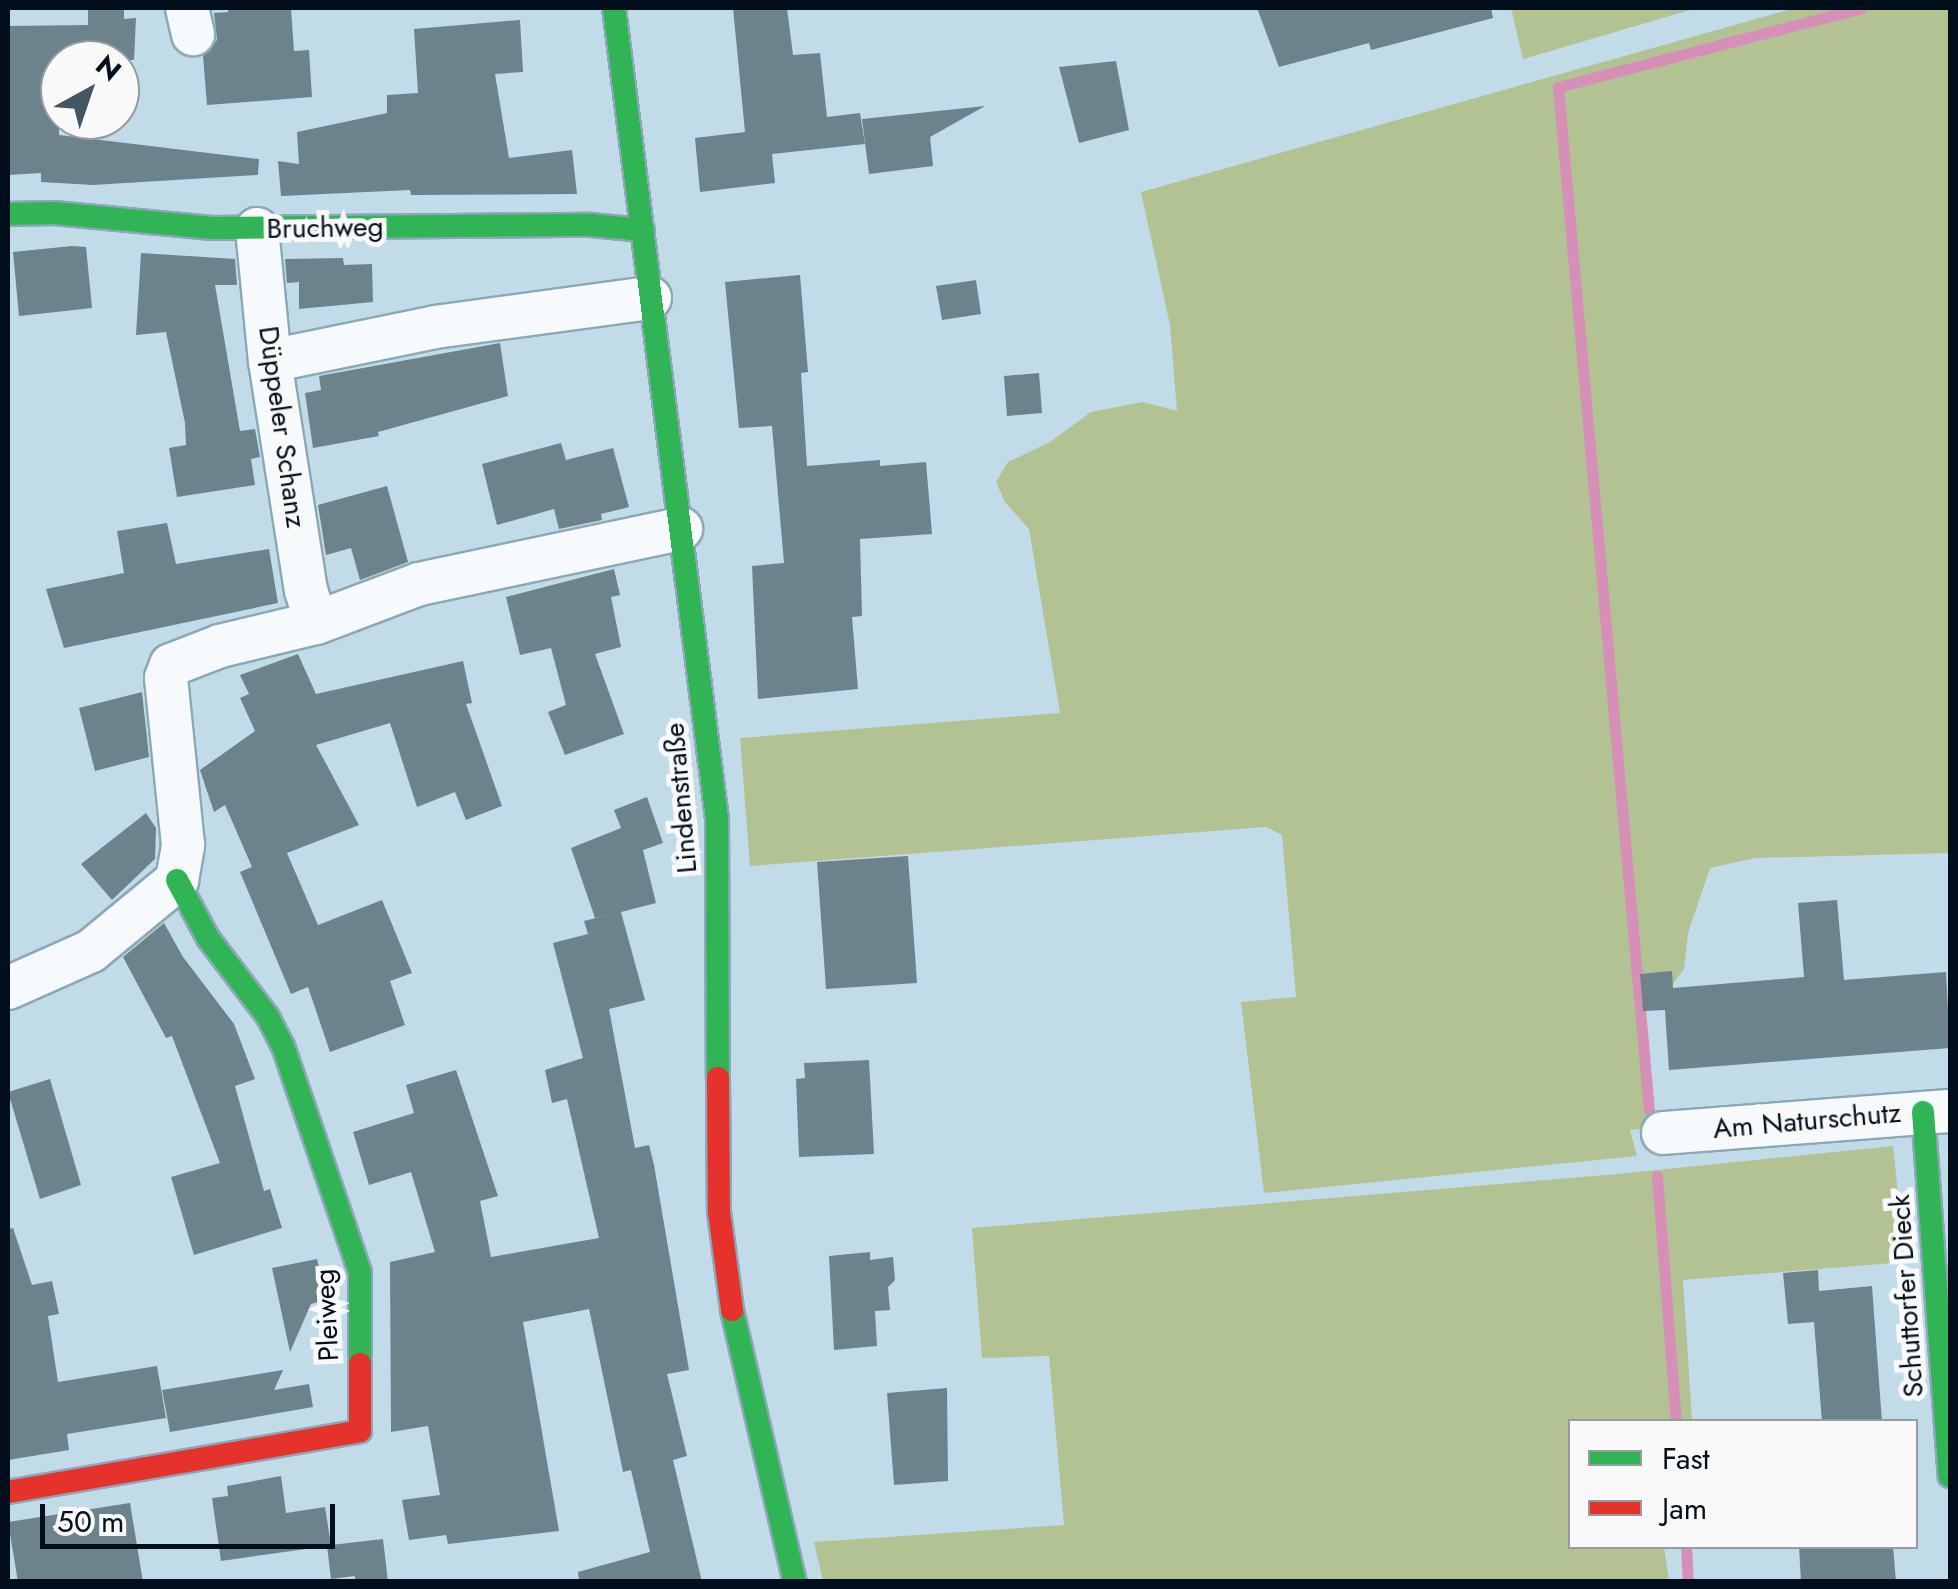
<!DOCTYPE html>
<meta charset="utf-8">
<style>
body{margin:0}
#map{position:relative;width:1958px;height:1589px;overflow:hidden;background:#c2dbe9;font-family:Jost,sans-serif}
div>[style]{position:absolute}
.green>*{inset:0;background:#b3c293}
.stream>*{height:11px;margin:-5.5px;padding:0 5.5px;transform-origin:5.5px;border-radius:5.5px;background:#d690b8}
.building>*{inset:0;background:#6c838c}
.roads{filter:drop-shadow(2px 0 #8ca8b6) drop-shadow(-2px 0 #8ca8b6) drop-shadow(0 2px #8ca8b6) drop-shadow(0 -2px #8ca8b6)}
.street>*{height:42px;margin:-21px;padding:0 21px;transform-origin:21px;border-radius:21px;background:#f6fafc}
.fast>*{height:22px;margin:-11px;padding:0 11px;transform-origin:11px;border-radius:11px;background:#30b455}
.jam>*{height:22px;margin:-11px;padding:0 11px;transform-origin:11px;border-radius:11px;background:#e5322d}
span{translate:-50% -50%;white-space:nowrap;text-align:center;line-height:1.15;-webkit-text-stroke:10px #f9f9f9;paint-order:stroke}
.street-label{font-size:28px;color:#000f1b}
.frame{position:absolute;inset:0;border:10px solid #000f1b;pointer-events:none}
.legend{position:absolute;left:1568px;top:1419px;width:350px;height:130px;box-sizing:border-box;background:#f9f9f9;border:2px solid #959ba0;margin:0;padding:12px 18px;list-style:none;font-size:30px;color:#000f1b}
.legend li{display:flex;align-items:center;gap:20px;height:50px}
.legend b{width:50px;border:2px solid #959ba0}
.north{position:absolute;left:40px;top:40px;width:100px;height:100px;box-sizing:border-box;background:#f9f9f9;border:2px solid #959ba0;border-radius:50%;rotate:40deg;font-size:28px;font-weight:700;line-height:40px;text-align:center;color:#000f1b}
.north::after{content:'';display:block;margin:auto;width:35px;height:45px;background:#445663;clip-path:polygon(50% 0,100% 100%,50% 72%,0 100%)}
.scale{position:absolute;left:40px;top:1504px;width:295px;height:45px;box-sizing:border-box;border:5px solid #000f1b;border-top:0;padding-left:12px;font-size:30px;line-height:35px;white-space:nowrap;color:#000f1b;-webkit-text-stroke:8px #f9f9f9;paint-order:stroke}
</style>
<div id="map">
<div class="green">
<i style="clip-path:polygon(1511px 8px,1697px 8px,1523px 59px)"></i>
<i style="clip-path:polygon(1795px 8px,1950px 8px,1950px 853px,1755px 858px,1710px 868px,1688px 933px,1684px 969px,1672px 985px,1638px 997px,1652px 1127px,1630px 1130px,1637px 1156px,1264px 1193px,1241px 1002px,1296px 997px,1282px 835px,1266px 827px,750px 866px,740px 738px,1060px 713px,1029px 529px,1005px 502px,996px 482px,1008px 462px,1050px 442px,1091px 412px,1143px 402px,1177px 411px,1170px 325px,1141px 192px)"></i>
<i style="clip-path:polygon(1893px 1146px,1905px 1262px,1683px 1280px,1692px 1421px,1570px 1422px,1570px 1546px,1664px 1547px,1669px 1581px,823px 1581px,814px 1542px,1064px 1525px,1049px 1356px,982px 1358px,972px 1228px,1618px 1174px)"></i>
</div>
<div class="stream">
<i style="left:1649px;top:1111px;width:1028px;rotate:-95.08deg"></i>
<i style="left:1558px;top:87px;width:313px;rotate:-14.6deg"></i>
<i style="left:1657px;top:1176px;width:247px;rotate:85.6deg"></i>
<i style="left:1686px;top:1546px;width:36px;rotate:87deg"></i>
</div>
<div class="building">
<i style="clip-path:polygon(88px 8px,124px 8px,124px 19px,136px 18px,134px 60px,60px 60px,59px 135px,259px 159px,258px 175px,93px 185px,41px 182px,41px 173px,8px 175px,8px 26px,88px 25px)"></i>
<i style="clip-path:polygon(228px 8px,291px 8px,294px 51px,309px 50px,312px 97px,207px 105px,203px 56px,217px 40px,214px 13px,228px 12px)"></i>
<i style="clip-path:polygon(733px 8px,787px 8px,793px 55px,820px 53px,827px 117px,860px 113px,865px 144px,772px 154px,775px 183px,700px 192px,695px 138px,745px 132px)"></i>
<i style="clip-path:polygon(1257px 8px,1491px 8px,1493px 18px,1371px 50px,1369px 43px,1279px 67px)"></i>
<i style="clip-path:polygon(520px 20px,523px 72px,495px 74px,509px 158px,572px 150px,577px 194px,411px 195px,410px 190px,281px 196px,278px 161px,299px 164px,297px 132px,387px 113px,387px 95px,418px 93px,414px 29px)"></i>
<i style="clip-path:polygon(1116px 61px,1129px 130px,1079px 143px,1059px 67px)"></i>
<i style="clip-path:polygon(985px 106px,930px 137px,933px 166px,869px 174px,862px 119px)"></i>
<i style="clip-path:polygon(72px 246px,86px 247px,92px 308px,19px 316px,13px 252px)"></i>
<i style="clip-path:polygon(141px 253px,235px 259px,237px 285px,215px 285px,240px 431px,255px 429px,260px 457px,251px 459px,255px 485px,177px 497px,169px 448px,186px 445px,185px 423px,166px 332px,136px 335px)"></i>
<i style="clip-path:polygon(343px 258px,344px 265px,372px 264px,373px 302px,299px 309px,299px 282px,287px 283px,285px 259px)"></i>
<i style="clip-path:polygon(800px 275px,808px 372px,801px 373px,807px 466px,880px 460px,880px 466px,926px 462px,932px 534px,860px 539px,862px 616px,852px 617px,858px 689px,758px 699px,752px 566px,784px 563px,772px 426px,739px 428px,725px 282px)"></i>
<i style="clip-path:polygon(976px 280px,981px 314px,942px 320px,936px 286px)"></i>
<i style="clip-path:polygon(500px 343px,508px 396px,378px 432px,379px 436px,313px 448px,305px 393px,321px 390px,319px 376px)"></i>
<i style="clip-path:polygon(1039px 373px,1042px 413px,1007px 416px,1004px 376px)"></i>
<i style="clip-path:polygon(561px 443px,566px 460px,613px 448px,629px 507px,601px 514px,602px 520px,559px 529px,554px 509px,497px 525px,482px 464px)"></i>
<i style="clip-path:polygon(387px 486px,408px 562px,360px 580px,351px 548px,326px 555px,318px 505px)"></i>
<i style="clip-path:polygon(167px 523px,176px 564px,269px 549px,278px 603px,64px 648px,46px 589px,124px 573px,117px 531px)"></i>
<i style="clip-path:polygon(614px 569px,620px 595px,611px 597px,621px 647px,595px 654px,624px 734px,565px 755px,548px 712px,566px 705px,551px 648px,520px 655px,506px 597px)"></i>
<i style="clip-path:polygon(298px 654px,316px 694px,463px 661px,472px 703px,466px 704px,502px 806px,466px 820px,455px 792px,417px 807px,390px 723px,316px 745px,359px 825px,287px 853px,318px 925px,382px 900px,412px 973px,390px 981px,405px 1025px,330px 1052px,308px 987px,291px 994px,240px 872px,252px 867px,225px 805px,214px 812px,200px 770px,255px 731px,240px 698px,249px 694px,240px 675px)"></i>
<i style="clip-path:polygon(142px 692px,149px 757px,95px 771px,79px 708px)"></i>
<i style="clip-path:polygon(647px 797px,663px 843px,643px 850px,656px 903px,621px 912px,645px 1000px,609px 1009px,635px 1148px,649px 1145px,654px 1165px,689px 1370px,667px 1374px,687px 1456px,673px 1460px,702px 1582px,579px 1582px,578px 1572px,650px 1552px,631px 1470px,623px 1472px,589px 1309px,523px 1322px,559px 1531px,448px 1544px,446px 1535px,409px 1540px,402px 1500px,440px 1495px,428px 1426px,391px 1432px,390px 1262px,435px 1252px,411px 1172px,369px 1185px,353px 1132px,414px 1113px,406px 1085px,456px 1070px,498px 1196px,480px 1201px,491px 1257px,599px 1238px,567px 1099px,552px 1103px,545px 1070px,583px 1058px,553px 943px,588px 934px,584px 921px,612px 914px,595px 918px,571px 848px,621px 828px,614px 810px)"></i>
<i style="clip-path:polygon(146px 813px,156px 828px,155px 859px,112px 900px,81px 864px)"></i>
<i style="clip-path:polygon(908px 856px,917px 983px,826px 989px,817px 862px)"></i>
<i style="clip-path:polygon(1837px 900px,1844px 980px,1946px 972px,1950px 1048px,1669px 1070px,1665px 1010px,1643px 1011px,1640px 974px,1672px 971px,1673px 988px,1804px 977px,1798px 903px)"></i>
<i style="clip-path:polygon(164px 923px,183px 957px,234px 1024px,255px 1079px,235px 1086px,264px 1191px,270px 1189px,282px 1228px,194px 1255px,171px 1177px,220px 1163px,172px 1036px,166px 1038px,123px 957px)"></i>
<i style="clip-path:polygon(869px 1060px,874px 1154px,799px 1157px,796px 1079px,805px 1078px,804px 1063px)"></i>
<i style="clip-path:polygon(50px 1079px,81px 1185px,40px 1199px,8px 1092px)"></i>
<i style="clip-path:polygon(13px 1228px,32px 1285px,52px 1281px,59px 1314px,48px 1316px,58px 1382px,157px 1366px,166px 1418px,67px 1434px,69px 1450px,8px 1460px,8px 1229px)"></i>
<i style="clip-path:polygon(870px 1252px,870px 1260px,893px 1257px,895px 1280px,888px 1287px,890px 1310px,875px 1311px,877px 1346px,834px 1350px,829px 1256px)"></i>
<i style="clip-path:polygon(317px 1259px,326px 1300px,311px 1304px,290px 1352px,272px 1268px)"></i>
<i style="clip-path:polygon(1818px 1270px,1819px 1291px,1872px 1286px,1882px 1422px,1822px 1422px,1814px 1322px,1788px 1324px,1783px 1273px)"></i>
<i style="clip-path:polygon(283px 1370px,274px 1390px,309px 1384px,313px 1407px,170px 1432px,162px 1390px)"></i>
<i style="clip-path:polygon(947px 1388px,948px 1481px,894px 1485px,887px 1393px)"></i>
<i style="clip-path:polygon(281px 1476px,286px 1513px,325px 1507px,331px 1545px,383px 1539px,388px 1582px,355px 1582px,355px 1576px,331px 1579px,327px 1546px,221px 1561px,212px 1498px,228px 1496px,227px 1486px)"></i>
<i style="clip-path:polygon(130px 1503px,143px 1582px,18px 1582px,8px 1522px)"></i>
<i style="clip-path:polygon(1799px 1546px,1893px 1546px,1896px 1582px,1801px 1582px)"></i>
</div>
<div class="roads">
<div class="street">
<i style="left:187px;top:8px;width:27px;rotate:77deg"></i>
<i style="left:257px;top:229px;width:133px;rotate:84.4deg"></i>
<i style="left:270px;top:361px;width:232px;rotate:81.1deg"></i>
<i style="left:306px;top:590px;width:34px;rotate:73deg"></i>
<i style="left:270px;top:361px;width:168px;rotate:-11.6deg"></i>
<i style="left:435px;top:327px;width:217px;rotate:-7.7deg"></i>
<i style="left:8px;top:988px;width:91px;rotate:-24deg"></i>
<i style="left:91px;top:951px;width:112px;rotate:-39.5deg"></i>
<i style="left:177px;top:880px;width:36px;rotate:-80deg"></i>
<i style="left:183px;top:845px;width:168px;rotate:-95.8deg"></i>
<i style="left:166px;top:678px;width:14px;rotate:-69deg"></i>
<i style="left:171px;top:665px;width:53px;rotate:-21.2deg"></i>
<i style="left:220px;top:646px;width:99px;rotate:-13.5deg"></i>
<i style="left:316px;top:623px;width:110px;rotate:-20.7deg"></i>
<i style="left:419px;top:584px;width:268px;rotate:-11.9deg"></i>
<i style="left:1663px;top:1133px;width:288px;rotate:-4.4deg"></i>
</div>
<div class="fast">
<i style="left:614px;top:8px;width:818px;rotate:82.76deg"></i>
<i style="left:717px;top:819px;width:259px;rotate:89.8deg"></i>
<i style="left:8px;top:214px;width:46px;rotate:-1.2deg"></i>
<i style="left:54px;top:213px;width:159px;rotate:5.4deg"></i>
<i style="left:212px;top:228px;width:379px;rotate:-0.5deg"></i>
<i style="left:591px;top:225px;width:52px;rotate:5.5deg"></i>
<i style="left:177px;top:880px;width:66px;rotate:61.9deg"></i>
<i style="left:208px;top:938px;width:99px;rotate:52.8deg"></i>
<i style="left:268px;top:1017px;width:33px;rotate:63deg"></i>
<i style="left:283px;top:1046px;width:239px;rotate:71.2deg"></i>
<i style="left:360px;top:1272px;width:92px;rotate:90deg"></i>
<i style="left:1923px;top:1112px;width:365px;rotate:85.8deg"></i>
<i style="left:732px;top:1310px;width:279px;rotate:77deg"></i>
</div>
<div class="jam">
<i style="left:718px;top:1078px;width:134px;rotate:89.6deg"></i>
<i style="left:719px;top:1212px;width:99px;rotate:82.4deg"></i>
<i style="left:8px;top:1492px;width:357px;rotate:-9.8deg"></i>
<i style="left:360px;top:1431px;width:67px;rotate:-90deg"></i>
</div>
</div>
<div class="street-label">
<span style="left:325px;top:228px;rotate:-1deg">Bruchweg</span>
<span style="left:282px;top:427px;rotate:82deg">Düppeler Schanz</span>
<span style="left:681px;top:798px;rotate:-95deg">Lindenstraße</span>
<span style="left:1807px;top:1121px;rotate:-5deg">Am Naturschutz</span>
<span style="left:1907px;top:1296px;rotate:-94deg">Schuttorfer Dieck</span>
<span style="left:327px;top:1315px;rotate:-93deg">Pleiweg</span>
</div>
<div class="frame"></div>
<ul class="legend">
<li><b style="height:12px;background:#30b455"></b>Fast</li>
<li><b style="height:12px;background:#e5322d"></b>Jam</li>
</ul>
<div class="north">N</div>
<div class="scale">50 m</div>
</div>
